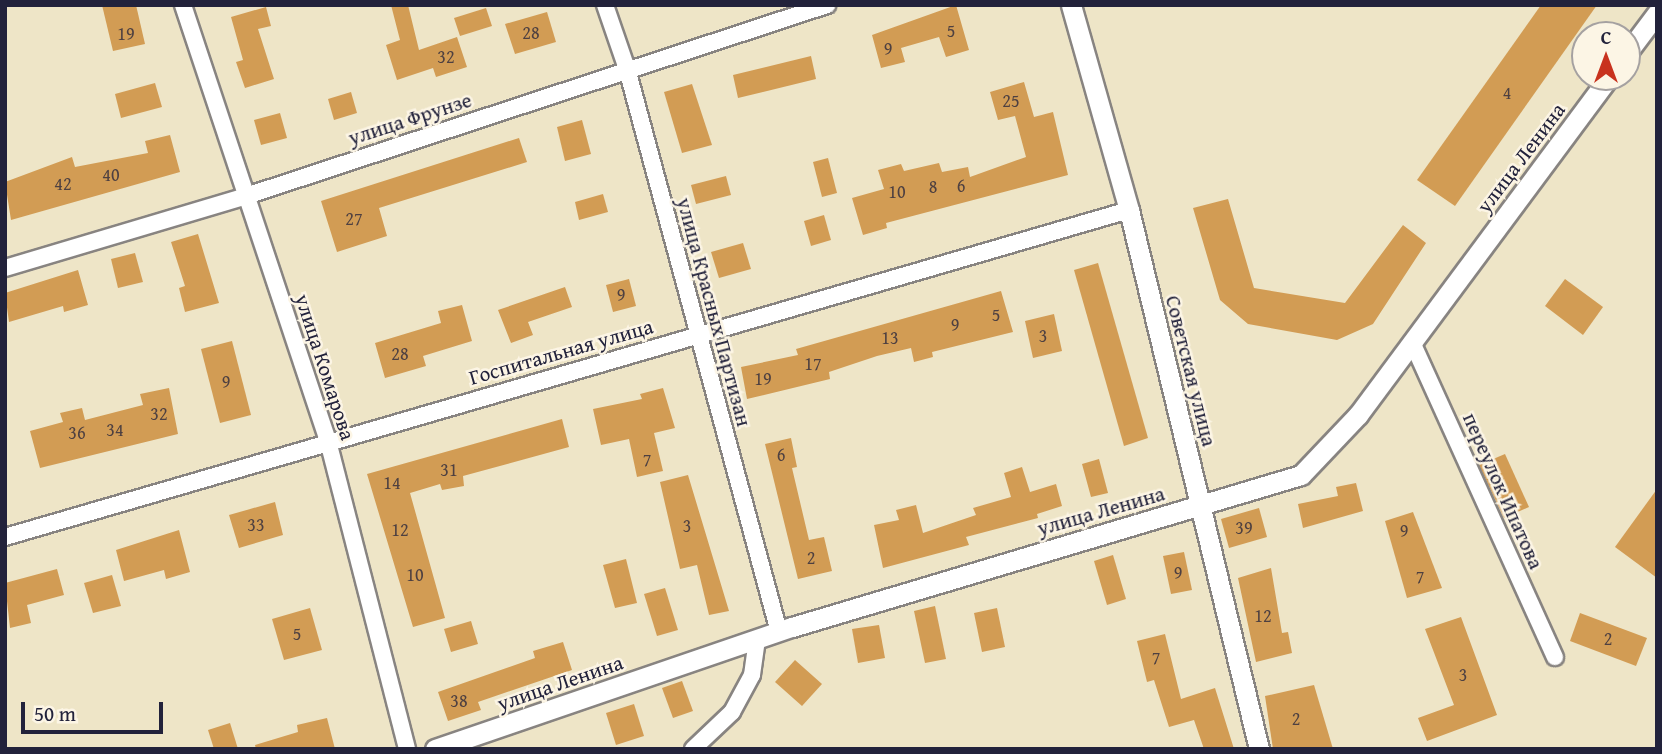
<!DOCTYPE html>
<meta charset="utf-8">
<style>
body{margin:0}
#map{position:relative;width:1662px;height:754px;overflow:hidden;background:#eee5c7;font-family:"Gentium Book Plus",serif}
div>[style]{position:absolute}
.building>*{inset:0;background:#d29c54}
.roads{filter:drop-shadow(2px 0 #888481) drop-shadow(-2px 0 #888481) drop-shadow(0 2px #888481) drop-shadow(0 -2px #888481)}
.minor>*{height:16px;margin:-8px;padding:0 8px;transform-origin:8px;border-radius:8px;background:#fff}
.tertiary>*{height:19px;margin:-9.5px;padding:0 9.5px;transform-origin:9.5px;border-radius:9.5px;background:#fff}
span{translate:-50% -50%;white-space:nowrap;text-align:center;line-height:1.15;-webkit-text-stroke:5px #fcf5e5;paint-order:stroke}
.number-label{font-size:18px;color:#4e4041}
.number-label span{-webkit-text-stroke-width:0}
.street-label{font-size:21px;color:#22223b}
.frame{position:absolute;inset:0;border:7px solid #22223b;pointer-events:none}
.north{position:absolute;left:1571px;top:21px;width:70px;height:70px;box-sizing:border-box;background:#fcf5e5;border:2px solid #a5a1a1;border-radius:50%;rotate:0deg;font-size:19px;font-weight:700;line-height:28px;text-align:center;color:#22223b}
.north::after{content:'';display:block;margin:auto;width:24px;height:32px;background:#c8321e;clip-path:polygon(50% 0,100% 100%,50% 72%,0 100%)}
.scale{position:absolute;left:21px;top:702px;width:142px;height:32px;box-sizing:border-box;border:4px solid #22223b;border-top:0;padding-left:9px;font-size:21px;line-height:24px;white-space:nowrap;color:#22223b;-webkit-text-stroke:5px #fcf5e5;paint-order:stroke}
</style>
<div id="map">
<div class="building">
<i style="clip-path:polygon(102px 5px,136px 5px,145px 44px,113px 51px)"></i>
<i style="clip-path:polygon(391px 5px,408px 5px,419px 50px,457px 37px,467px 67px,436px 77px,433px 68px,397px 80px,386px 45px,400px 40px)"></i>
<i style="clip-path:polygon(956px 5px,969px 50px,946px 57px,939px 37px,901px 48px,905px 62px,881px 68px,872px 35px)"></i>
<i style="clip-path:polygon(1541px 5px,1597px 5px,1455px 206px,1417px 180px)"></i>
<i style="clip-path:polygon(266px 7px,271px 26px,258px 29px,274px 79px,245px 88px,236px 62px,243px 60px,231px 17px)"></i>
<i style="clip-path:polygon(486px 8px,492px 26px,460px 36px,454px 18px)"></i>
<i style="clip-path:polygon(547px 12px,556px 42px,515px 54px,505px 24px)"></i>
<i style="clip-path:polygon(811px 56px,816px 79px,738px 98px,733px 75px)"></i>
<i style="clip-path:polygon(1024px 82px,1034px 117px,1053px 112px,1068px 175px,886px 223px,887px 228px,863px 235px,852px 198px,884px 189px,878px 170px,901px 164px,904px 171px,939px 163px,942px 172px,968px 167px,970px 177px,1026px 157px,1015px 116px,998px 120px,990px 92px)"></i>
<i style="clip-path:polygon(155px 83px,162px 107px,121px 118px,115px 94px)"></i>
<i style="clip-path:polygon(692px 84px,712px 145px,682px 153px,664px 92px)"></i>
<i style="clip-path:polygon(351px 92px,357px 113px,334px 120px,328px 99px)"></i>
<i style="clip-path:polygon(280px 113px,287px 138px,261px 145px,254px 120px)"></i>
<i style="clip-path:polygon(582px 120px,591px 154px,565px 161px,557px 127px)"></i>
<i style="clip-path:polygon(170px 135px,180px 172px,11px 220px,5px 182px,72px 157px,75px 167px,148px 153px,145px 141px)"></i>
<i style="clip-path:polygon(519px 138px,527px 162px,379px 208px,387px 236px,337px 252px,321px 201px)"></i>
<i style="clip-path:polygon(828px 158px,837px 193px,822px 197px,813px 162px)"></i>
<i style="clip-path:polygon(726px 176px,731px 195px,696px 204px,691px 185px)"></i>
<i style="clip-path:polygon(603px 194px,608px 212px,579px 220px,575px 202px)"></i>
<i style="clip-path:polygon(1228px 199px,1254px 288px,1345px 303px,1403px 225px,1426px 243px,1373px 324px,1337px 340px,1248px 324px,1220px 300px,1193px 208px)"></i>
<i style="clip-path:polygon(824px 215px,831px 240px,811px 246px,804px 221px)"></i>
<i style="clip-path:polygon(198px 234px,219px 303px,185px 312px,179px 288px,185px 286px,171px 242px)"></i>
<i style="clip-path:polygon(743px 243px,751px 269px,719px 278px,711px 252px)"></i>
<i style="clip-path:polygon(135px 253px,143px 282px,118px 288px,111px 259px)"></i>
<i style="clip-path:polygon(1098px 263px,1148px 438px,1124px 446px,1074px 270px)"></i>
<i style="clip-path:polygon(78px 270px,88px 305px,64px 312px,63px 306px,9px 322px,5px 293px)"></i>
<i style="clip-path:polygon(629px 279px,636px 306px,613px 312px,606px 285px)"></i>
<i style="clip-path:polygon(1565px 279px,1603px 307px,1583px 335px,1545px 306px)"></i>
<i style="clip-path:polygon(565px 287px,572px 307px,528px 322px,533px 335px,511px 343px,498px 310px)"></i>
<i style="clip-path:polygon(1001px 291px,1013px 332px,932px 352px,933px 357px,914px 362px,911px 348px,877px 356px,829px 372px,830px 379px,747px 399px,741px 367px,798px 355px,796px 349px)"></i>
<i style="clip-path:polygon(462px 305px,472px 341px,423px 356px,426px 366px,385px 378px,375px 343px,441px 323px,438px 311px)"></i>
<i style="clip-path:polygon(1054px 314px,1062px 351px,1033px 358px,1025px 321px)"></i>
<i style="clip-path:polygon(232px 341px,251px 415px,220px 423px,201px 349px)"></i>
<i style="clip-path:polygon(169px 388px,178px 434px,40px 468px,30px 431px,63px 422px,60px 413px,82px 408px,85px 420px,143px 405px,140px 394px)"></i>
<i style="clip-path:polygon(663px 388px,675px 428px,654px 433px,663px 471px,637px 477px,629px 439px,601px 445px,593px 409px,642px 399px,640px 394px)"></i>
<i style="clip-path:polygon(562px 419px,569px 447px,463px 476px,464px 486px,442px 490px,440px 484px,410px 493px,445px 618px,413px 627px,367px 474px)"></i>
<i style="clip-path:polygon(791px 438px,797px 467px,792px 468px,809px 540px,824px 537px,832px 571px,798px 579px,765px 444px)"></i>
<i style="clip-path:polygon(1505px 454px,1529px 507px,1504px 518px,1479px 465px)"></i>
<i style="clip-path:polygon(1099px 459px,1108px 493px,1091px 497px,1082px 464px)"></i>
<i style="clip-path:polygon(1022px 467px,1030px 492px,1056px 484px,1062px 506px,1037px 514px,1038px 518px,966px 537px,969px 545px,883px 568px,874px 525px,899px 520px,896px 510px,916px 505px,923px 533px,976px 515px,973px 508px,1011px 497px,1004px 473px)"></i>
<i style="clip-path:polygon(688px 475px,729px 611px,709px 615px,697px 565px,680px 569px,660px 482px)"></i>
<i style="clip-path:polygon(1356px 483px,1363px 511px,1303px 528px,1298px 504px,1338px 496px,1336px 487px)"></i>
<i style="clip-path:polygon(1657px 489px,1657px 578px,1615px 547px)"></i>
<i style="clip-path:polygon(275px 502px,283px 535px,239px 548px,229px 515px)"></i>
<i style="clip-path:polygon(1259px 508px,1267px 537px,1229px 548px,1221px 519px)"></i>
<i style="clip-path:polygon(1413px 512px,1442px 588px,1407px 598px,1385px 521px)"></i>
<i style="clip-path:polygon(179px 530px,190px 572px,166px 579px,164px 570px,124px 581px,116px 550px)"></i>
<i style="clip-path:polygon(1184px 552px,1192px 590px,1171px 594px,1163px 556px)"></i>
<i style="clip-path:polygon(1113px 555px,1126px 599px,1107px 605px,1094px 561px)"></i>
<i style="clip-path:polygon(626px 559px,637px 603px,615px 608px,603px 565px)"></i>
<i style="clip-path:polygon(1271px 568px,1282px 633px,1288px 632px,1292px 653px,1256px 662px,1238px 578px)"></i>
<i style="clip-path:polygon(57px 569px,64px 595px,27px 605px,31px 623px,10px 628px,5px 583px)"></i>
<i style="clip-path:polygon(112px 575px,121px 606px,93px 613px,84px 583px)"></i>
<i style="clip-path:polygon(665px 588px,678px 630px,657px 636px,644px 594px)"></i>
<i style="clip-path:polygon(935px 606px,946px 659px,925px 663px,914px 611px)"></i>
<i style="clip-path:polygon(310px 608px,322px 650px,284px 660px,272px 619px)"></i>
<i style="clip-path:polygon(997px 608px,1005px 647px,982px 652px,974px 613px)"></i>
<i style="clip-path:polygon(1580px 613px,1647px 638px,1636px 666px,1570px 641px)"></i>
<i style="clip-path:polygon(1461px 617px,1497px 715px,1427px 741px,1418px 718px,1454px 705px,1425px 629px)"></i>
<i style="clip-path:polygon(471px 621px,478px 644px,451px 652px,444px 629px)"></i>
<i style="clip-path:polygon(879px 625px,885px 658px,858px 663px,852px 629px)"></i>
<i style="clip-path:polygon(1165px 634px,1181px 699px,1215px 688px,1234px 749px,1204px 749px,1194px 720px,1169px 727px,1154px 680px,1147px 682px,1137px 641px)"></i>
<i style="clip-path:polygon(563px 642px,572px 670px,478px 702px,481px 710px,448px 721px,438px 692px,535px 658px,533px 651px)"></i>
<i style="clip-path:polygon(795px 660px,822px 684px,802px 706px,775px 682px)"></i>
<i style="clip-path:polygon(682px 681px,693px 711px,673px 718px,662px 688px)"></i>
<i style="clip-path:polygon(1314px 685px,1333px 749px,1273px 749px,1265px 696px)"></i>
<i style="clip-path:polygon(634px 704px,644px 736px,616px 745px,606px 713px)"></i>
<i style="clip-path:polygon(327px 718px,335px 749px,256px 749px,255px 745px,298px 732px,297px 725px)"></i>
<i style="clip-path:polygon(230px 723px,238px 749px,214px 749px,208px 730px)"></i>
</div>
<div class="roads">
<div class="minor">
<i style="left:183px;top:5px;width:459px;rotate:71.6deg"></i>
<i style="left:328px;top:441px;width:318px;rotate:75.6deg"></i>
<i style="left:605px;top:5px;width:68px;rotate:71deg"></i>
<i style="left:627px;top:69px;width:583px;rotate:74.89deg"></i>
<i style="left:5px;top:268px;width:252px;rotate:-16.6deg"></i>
<i style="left:246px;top:196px;width:612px;rotate:-18.2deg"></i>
<i style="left:1412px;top:342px;width:346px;rotate:65.6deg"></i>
<i style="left:5px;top:537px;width:1171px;rotate:-16.22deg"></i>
<i style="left:693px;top:749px;width:54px;rotate:-43.5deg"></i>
<i style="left:732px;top:712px;width:42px;rotate:-61.6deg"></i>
<i style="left:752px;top:675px;width:35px;rotate:-82deg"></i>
</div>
<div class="tertiary">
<i style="left:1071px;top:5px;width:213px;rotate:74.2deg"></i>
<i style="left:1129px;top:210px;width:554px;rotate:76.44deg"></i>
<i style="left:1627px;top:53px;width:50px;rotate:-53.1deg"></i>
<i style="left:435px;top:749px;width:377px;rotate:-18.9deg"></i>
<i style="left:792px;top:627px;width:531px;rotate:-16.63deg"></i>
<i style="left:1301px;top:475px;width:83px;rotate:-46.5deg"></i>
<i style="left:1358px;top:415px;width:421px;rotate:-53.4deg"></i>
</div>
</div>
<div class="number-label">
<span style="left:951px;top:31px">5</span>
<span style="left:531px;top:33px">28</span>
<span style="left:126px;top:34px">19</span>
<span style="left:888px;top:49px">9</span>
<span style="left:446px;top:57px">32</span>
<span style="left:1507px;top:93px">4</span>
<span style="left:1011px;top:101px">25</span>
<span style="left:111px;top:175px">40</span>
<span style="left:63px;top:184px">42</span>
<span style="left:961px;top:186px">6</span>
<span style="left:933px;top:187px">8</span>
<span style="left:897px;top:192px">10</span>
<span style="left:354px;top:219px">27</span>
<span style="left:621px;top:295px">9</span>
<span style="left:996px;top:315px">5</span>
<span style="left:955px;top:325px">9</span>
<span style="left:1043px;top:336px">3</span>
<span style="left:890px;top:338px">13</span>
<span style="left:400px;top:354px">28</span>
<span style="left:813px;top:364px">17</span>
<span style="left:763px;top:379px">19</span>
<span style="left:226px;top:382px">9</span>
<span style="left:159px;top:414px">32</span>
<span style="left:115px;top:430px">34</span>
<span style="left:77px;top:433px">36</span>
<span style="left:781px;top:455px">6</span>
<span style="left:647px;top:460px">7</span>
<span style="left:449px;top:470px">31</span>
<span style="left:392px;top:483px">14</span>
<span style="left:256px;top:525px">33</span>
<span style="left:687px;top:526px">3</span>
<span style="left:1244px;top:528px">39</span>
<span style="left:400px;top:530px">12</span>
<span style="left:1404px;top:531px">9</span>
<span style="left:811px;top:558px">2</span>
<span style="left:1178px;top:573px">9</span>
<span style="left:415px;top:575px">10</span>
<span style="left:1420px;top:577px">7</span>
<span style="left:1263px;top:616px">12</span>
<span style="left:297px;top:634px">5</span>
<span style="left:1608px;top:639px">2</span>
<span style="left:1156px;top:658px">7</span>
<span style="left:1463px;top:675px">3</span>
<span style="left:459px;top:701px">38</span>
<span style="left:1296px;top:719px">2</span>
</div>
<div class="street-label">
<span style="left:410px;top:119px;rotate:-18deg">улица Фрунзе</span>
<span style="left:1521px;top:158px;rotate:-53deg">улица Ленина</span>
<span style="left:714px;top:312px;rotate:75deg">улица Красных Партизан</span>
<span style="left:561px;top:352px;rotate:-16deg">Госпитальная улица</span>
<span style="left:325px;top:367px;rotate:72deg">улица Комарова</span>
<span style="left:1191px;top:371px;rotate:76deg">Советская улица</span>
<span style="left:1503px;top:491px;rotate:66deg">переулок Ипатова</span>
<span style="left:1101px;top:511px;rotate:-16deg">улица Ленина</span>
<span style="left:560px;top:683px;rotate:-19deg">улица Ленина</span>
</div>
<div class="frame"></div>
<div class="north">С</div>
<div class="scale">50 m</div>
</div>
